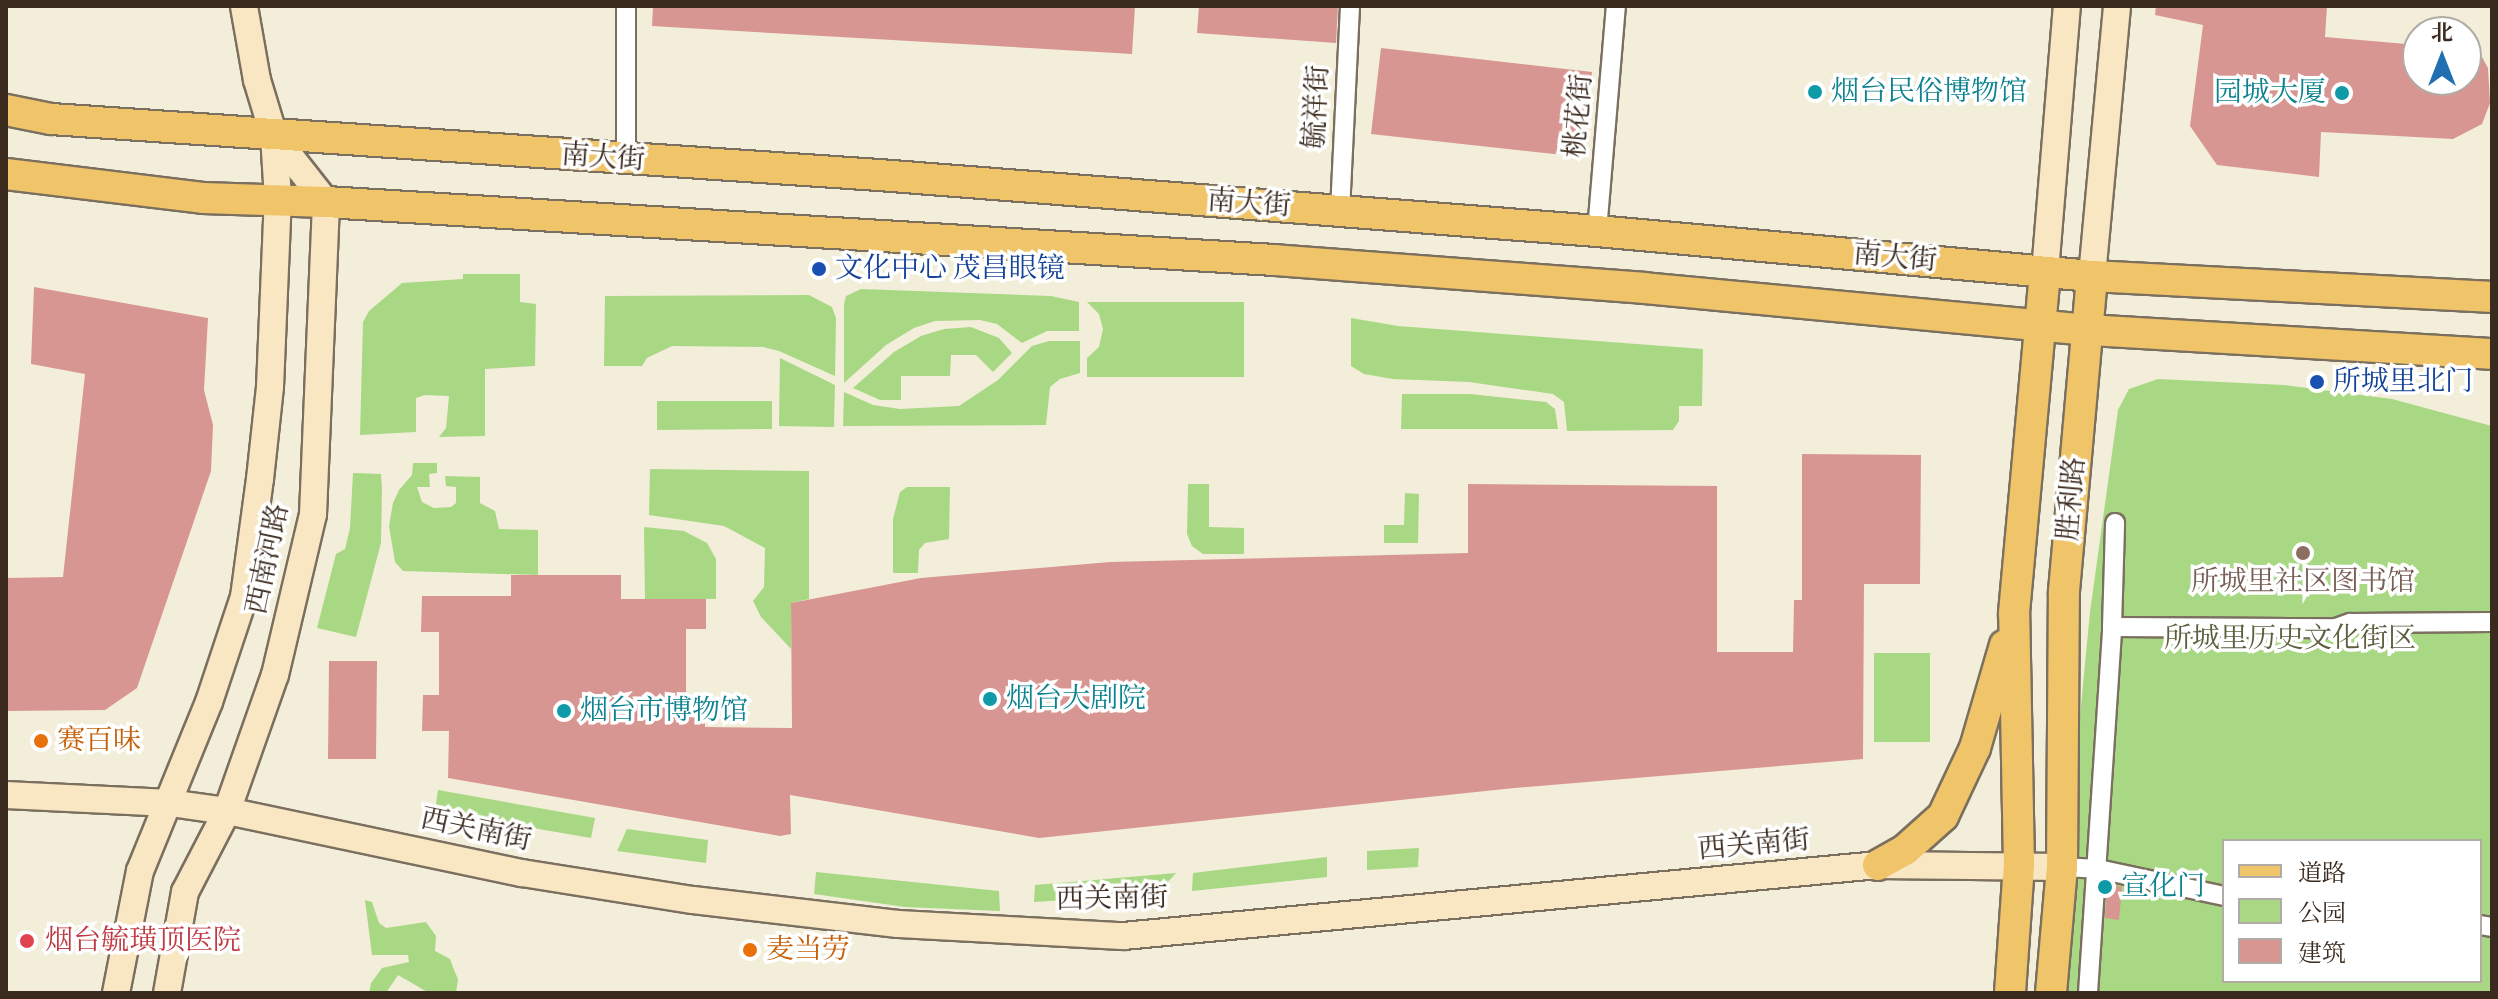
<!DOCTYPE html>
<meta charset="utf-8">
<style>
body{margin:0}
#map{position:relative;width:2498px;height:999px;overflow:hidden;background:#f2eed9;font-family:"Libre Bodoni","Noto Serif SC",serif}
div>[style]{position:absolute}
.green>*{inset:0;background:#a9d885}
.building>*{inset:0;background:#d89692}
.roads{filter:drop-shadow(2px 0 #7b6f5f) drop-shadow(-2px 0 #7b6f5f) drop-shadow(0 2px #7b6f5f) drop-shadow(0 -2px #7b6f5f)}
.street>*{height:18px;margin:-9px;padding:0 9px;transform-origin:9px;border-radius:9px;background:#fff}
.secondary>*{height:26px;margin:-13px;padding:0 13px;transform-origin:13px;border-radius:13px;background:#f9e7c3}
.primary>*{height:30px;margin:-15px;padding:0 15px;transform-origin:15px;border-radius:15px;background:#f0c469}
.dots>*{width:22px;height:22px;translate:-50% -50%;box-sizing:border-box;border:4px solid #fff;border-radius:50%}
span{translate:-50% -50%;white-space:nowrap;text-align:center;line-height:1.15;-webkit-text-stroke:7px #fff;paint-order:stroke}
.culture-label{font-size:28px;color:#0d838f}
.left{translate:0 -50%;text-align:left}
.right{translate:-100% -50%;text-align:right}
.street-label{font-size:28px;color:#3b2a1e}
.transit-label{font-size:28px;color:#164399}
.education-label{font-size:28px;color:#785e54}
.park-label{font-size:28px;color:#5c5e3d}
.food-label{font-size:28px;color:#c56008}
.health-label{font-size:28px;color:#be3a42}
.frame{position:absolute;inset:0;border:8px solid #3b2a1e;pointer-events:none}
.legend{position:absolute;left:2222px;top:839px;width:260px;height:144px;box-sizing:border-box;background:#fff;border:2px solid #b1aaa5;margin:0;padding:10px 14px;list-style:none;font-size:24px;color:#3b2a1e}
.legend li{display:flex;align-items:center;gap:16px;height:40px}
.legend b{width:40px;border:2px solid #b1aaa5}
.north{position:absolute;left:2402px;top:16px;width:80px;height:80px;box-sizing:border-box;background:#fff;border:2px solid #b1aaa5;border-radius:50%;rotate:0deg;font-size:22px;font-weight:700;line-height:32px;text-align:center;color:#3b2a1e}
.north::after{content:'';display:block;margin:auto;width:28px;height:36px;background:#1f6fb2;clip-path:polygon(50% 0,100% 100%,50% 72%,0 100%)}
</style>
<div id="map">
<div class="green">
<i style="clip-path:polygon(463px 274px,520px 274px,520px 302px,536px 304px,535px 366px,485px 369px,485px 436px,439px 437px,446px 428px,449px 396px,425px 395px,416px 398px,416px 432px,360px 435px,363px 322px,369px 311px,402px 283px,463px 279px)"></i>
<i style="clip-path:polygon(861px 289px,1051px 296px,1079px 302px,1079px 331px,1047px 331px,1022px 343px,997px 324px,980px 320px,935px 321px,914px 328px,886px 345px,844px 383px,844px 304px,846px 296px)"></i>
<i style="clip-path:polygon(809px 295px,832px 307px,836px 318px,835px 376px,779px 351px,763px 347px,672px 346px,647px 358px,642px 366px,604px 366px,605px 296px)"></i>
<i style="clip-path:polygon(1087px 302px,1244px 302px,1244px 377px,1087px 377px,1087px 358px,1099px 347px,1103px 329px,1099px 314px)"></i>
<i style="clip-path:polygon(1351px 318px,1398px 326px,1703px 349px,1702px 406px,1679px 406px,1679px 421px,1673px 430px,1567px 431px,1564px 402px,1553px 394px,1469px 382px,1393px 379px,1364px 374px,1351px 366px)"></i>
<i style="clip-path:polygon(971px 327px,999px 338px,1012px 353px,993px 372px,976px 355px,951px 355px,950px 376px,901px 376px,901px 400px,880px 400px,853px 388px,894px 352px,921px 336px,944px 329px)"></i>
<i style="clip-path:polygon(1049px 341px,1080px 341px,1080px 373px,1060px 379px,1050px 387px,1046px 425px,843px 426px,844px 392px,873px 405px,900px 409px,959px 406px,998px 380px,1032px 346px)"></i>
<i style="clip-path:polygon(780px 358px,835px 385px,834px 427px,779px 426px)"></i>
<i style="clip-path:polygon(evenodd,2158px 379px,2284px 385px,2392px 399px,2492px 426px,2492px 993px,2062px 993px,2075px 769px,2090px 612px,2118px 410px,2129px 389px,2158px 379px,2224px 841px,2480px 841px,2480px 981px,2224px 981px,2224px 841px)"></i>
<i style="clip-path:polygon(1402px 394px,1470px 394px,1546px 402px,1555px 409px,1558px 429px,1401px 429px)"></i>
<i style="clip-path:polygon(657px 401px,772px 401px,772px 429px,657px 430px)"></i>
<i style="clip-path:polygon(413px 463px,437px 463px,437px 473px,429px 474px,430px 487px,417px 487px,422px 502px,434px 508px,451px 507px,456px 503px,456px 487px,446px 486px,445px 476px,480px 477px,480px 503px,495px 511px,499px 529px,538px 530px,538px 575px,403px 571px,395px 562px,389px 526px,393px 503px,399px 490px,412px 475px)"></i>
<i style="clip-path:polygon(650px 469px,809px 471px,809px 599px,791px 603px,791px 649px,761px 617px,753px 601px,764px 587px,765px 548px,724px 526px,649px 515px)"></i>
<i style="clip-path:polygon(353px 473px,381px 474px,382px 488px,381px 543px,356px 637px,317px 628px,336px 554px,345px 549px,350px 528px)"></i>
<i style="clip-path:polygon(1188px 484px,1209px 484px,1209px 527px,1244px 528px,1244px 554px,1203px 554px,1192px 546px,1187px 534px)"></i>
<i style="clip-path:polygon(907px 487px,950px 487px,949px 539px,925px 543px,919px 550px,918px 573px,893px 573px,893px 519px,900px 492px)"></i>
<i style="clip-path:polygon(1405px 493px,1419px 494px,1418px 543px,1384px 543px,1384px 525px,1404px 525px)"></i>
<i style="clip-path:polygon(644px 527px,684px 531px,707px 543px,716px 559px,716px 599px,645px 599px)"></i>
<i style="clip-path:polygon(1874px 653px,1930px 653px,1930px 742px,1874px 742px)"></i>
<i style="clip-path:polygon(438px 790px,595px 818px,591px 838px,435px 811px)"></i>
<i style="clip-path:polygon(627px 829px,708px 840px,706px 863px,617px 851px)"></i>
<i style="clip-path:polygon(1419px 848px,1418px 867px,1367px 870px,1367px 851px)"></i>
<i style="clip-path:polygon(1327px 857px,1327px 877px,1192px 891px,1193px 873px)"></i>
<i style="clip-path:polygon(816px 872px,999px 891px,1000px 911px,905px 907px,814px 894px)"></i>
<i style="clip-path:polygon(1176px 873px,1166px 884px,1144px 895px,1034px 902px,1035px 885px)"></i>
<i style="clip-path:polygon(365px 900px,372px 902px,379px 923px,386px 928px,426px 922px,436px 936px,435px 951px,450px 959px,454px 970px,458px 979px,456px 993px,429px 993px,398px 975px,386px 993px,369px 993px,371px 983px,382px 968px,409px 962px,408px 955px,372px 955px)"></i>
</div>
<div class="building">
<i style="clip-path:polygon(653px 6px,1135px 6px,1132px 54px,652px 26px)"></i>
<i style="clip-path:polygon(1199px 6px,1338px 6px,1336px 43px,1197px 33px)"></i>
<i style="clip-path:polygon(2156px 6px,2327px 6px,2325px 37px,2418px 45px,2418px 80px,2466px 80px,2466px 48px,2482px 57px,2488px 68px,2490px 103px,2482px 124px,2453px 139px,2321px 132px,2319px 177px,2217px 165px,2190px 126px,2203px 25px,2155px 15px)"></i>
<i style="clip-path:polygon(1381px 48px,1592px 72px,1582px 157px,1371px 134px)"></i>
<i style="clip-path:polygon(34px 287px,208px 318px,204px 390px,213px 425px,211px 471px,137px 688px,105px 710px,6px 711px,6px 578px,63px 577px,85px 374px,31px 364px)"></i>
<i style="clip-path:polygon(1802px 454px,1921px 455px,1920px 584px,1864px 584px,1863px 759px,1514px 788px,1039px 838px,790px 795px,791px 834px,780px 836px,448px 778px,449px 731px,422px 731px,423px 695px,439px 695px,439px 632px,421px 632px,422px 596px,511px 596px,511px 575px,621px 575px,621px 599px,706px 599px,706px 629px,686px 629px,686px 695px,705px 696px,705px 727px,792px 728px,791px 603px,921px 578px,1110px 562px,1468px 553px,1468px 484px,1717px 486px,1717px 652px,1793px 652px,1794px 600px,1802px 600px)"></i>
<i style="clip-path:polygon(329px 661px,377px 661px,376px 759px,328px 759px)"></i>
<i style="clip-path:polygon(2107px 883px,2122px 887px,2119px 920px,2105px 918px)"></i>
</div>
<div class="roads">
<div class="street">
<i style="left:626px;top:6px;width:153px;rotate:90deg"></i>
<i style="left:1340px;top:211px;width:205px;rotate:-87.2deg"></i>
<i style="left:1597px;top:231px;width:226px;rotate:-85.2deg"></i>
<i style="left:2112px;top:627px;width:224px;rotate:0.3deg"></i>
<i style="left:2336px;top:628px;width:15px;rotate:-20deg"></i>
<i style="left:2350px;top:623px;width:142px;rotate:-0.4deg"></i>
<i style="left:2062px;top:867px;width:36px;rotate:3deg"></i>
<i style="left:2098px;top:869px;width:129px;rotate:12.1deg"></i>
<i style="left:2480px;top:925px;width:12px;rotate:9deg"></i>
<i style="left:2088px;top:993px;width:367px;rotate:-86.2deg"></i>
<i style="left:2112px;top:627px;width:104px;rotate:-88.3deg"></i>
</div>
<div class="secondary">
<i style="left:2045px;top:272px;width:267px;rotate:-85.3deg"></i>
<i style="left:2092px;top:276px;width:271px;rotate:-84.7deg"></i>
<i style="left:6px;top:795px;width:164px;rotate:2.8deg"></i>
<i style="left:170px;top:803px;width:58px;rotate:8deg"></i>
<i style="left:227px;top:811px;width:301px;rotate:11.9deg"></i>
<i style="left:522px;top:873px;width:173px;rotate:9deg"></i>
<i style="left:693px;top:900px;width:206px;rotate:6.7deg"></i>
<i style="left:898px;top:924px;width:225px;rotate:3.1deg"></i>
<i style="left:1123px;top:936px;width:758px;rotate:-5.37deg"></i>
<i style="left:1878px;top:865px;width:184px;rotate:0.6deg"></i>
<i style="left:116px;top:993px;width:124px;rotate:-78.9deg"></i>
<i style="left:140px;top:871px;width:183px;rotate:-67.8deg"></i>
<i style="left:209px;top:702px;width:111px;rotate:-71.6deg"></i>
<i style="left:244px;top:597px;width:119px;rotate:-82.3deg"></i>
<i style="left:260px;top:479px;width:93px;rotate:-83.8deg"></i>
<i style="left:270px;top:387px;width:188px;rotate:-87.6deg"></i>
<i style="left:278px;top:199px;width:63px;rotate:-93.6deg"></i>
<i style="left:274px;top:136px;width:59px;rotate:-106.9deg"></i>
<i style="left:257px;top:80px;width:75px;rotate:-100deg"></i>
<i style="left:167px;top:993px;width:103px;rotate:-79.9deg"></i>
<i style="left:185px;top:892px;width:91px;rotate:-62.6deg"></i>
<i style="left:227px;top:811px;width:144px;rotate:-70.6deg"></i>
<i style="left:275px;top:675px;width:165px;rotate:-76.7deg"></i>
<i style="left:313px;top:514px;width:312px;rotate:-87.6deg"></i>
<i style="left:326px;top:202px;width:84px;rotate:-128.2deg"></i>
</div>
<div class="primary">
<i style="left:6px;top:110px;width:46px;rotate:11.3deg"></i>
<i style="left:51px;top:119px;width:830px;rotate:3.87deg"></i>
<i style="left:879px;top:175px;width:720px;rotate:4.46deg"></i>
<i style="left:1597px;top:231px;width:497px;rotate:5.2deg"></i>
<i style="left:2092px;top:276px;width:401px;rotate:3deg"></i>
<i style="left:6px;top:174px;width:198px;rotate:6.9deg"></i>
<i style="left:203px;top:198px;width:123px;rotate:1.9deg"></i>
<i style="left:326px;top:202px;width:950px;rotate:3.5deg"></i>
<i style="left:1274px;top:260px;width:371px;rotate:4.3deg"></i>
<i style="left:1644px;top:288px;width:447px;rotate:5.4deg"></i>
<i style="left:2089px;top:330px;width:404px;rotate:3.4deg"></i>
<i style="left:1878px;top:865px;width:31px;rotate:-29deg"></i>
<i style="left:1905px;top:850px;width:51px;rotate:-41.8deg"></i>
<i style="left:1943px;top:816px;width:75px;rotate:-64.8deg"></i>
<i style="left:1975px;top:748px;width:107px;rotate:-73.8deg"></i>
<i style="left:2010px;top:993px;width:128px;rotate:-86deg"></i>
<i style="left:2019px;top:865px;width:252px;rotate:-91.1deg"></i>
<i style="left:2014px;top:613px;width:342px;rotate:-84.8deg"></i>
<i style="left:2051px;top:993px;width:126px;rotate:-85deg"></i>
<i style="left:2062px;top:867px;width:276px;rotate:-89.6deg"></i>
<i style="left:2064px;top:591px;width:316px;rotate:-84.9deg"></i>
</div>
</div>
<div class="dots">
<i style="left:1815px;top:92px;background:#0f9aa8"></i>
<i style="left:2342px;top:93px;background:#0f9aa8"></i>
<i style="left:819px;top:269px;background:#1a4fb4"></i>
<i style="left:2317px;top:382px;background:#1a4fb4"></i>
<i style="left:2303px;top:553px;background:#8d6e63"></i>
<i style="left:990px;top:699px;background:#0f9aa8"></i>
<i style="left:564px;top:711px;background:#0f9aa8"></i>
<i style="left:41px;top:741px;background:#e8710a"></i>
<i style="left:2105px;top:887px;background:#0f9aa8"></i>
<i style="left:27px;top:941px;background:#e0444e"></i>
<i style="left:750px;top:950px;background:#e8710a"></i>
</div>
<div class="culture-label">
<span class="left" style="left:1831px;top:92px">烟台民俗博物馆</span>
<span class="right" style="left:2326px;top:93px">园城大厦</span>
<span class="left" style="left:1006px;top:699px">烟台大剧院</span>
<span class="left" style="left:580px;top:711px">烟台市博物馆</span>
<span class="left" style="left:2121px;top:887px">宣化门</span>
</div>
<div class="street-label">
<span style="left:1317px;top:107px;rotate:-87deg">毓祥街</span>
<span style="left:1579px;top:116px;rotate:-85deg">桃花街</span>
<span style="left:603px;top:158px;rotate:4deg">南大街</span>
<span style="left:1249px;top:204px;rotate:4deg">南大街</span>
<span style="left:1895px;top:258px;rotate:5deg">南大街</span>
<span style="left:2072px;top:499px;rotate:-85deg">胜利路</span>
<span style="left:268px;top:559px;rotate:-78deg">西南河路</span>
<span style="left:476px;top:830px;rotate:12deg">西关南街</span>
<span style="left:1754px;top:845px;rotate:-5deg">西关南街</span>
<span style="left:1112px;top:899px;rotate:-1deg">西关南街</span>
</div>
<div class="transit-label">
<span class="left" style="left:835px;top:269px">文化中心 茂昌眼镜</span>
<span class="left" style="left:2333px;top:382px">所城里北门</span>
</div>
<div class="education-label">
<span style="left:2303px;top:582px">所城里社区图书馆</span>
</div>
<div class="park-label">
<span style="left:2290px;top:639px">所城里历史文化街区</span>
</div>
<div class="food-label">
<span class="left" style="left:57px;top:741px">赛百味</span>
<span class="left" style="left:766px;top:950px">麦当劳</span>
</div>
<div class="health-label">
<span class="left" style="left:45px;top:941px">烟台毓璜顶医院</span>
</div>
<div class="frame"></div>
<ul class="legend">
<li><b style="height:10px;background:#f0c469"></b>道路</li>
<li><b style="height:22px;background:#a9d885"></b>公园</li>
<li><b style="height:22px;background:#d89692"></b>建筑</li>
</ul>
<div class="north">北</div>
</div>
